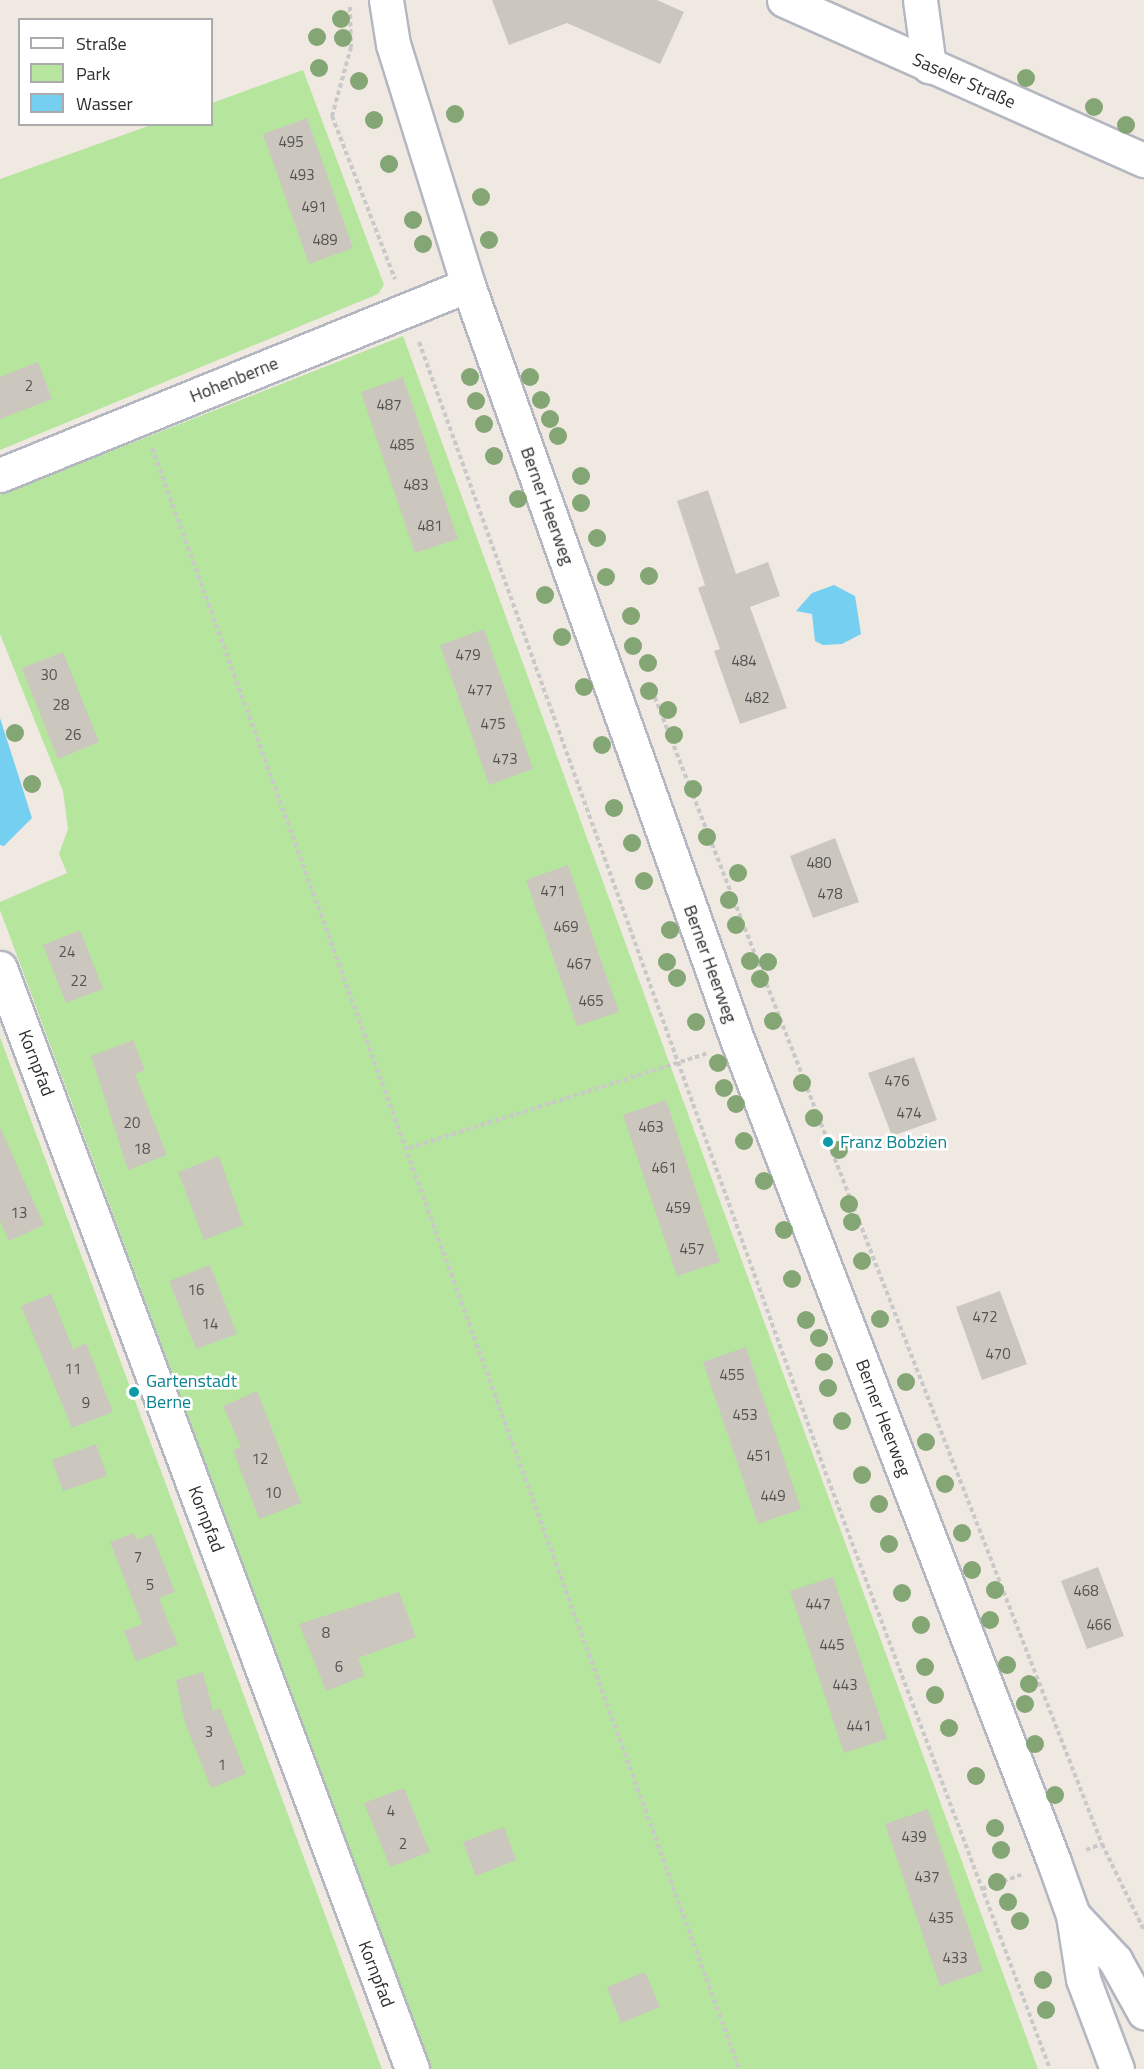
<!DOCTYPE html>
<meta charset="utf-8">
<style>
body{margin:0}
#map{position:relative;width:1144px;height:2069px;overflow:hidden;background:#efe9e1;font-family:"Titillium Web",sans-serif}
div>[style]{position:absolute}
.green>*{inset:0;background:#b6e59e}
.water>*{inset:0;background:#75cff0}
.building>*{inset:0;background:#cbc7bf}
.path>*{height:4px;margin-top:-2px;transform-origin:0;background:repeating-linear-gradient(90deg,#c9c9c9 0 4.5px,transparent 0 7.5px)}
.roads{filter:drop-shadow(2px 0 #b4b7c1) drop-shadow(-2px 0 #b4b7c1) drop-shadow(0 2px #b4b7c1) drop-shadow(0 -2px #b4b7c1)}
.street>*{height:33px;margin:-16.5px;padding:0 16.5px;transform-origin:16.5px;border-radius:16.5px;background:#fff}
.secondary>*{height:33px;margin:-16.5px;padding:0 16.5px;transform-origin:16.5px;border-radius:16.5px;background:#fff}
.trees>*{width:18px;height:18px;margin:-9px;border-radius:50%;background:#84a574}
.dots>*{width:16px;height:16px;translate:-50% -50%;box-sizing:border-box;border:3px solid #fff;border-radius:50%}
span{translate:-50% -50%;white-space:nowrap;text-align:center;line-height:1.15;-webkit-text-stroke:5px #fff;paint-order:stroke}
.number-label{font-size:15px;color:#555452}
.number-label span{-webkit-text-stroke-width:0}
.street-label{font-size:18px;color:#2e2e2e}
.culture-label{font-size:18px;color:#0d838f}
.left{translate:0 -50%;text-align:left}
.legend{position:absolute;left:18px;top:18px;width:195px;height:108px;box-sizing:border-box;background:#fff;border:2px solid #ababab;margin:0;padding:8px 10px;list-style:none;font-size:18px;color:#2e2e2e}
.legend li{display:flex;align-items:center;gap:12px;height:30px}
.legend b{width:30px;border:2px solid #ababab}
</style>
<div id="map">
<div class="green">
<i style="clip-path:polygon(303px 70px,384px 285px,378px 294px,0 450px,0 179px,151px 125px,212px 124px,212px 103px)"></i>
<i style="clip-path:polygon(403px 336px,1038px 2069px,431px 2069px,0 910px,0 902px,67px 873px,59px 854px,68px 829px,63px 791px,0 634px,0 495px)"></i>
<i style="clip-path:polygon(0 1037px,93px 1287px,382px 2069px,0 2069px)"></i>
</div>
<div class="water">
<i style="clip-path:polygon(834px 585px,855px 596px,861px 634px,842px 644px,823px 645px,815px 641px,812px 614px,796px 611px,812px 593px)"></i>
<i style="clip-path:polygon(0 718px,32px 818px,4px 846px,0 845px)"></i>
</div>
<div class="building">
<i style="clip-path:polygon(492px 0,657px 0,684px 12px,660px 64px,567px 23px,509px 45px)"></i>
<i style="clip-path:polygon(307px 118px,353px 248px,309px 264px,263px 134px)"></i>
<i style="clip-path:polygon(38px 362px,52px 399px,0 419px,0 377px)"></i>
<i style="clip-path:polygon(403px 377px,458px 539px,415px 553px,361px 392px)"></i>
<i style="clip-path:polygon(708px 490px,736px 574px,768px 562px,780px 596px,750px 607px,787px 708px,740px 724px,714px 651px,720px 649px,698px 588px,705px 585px,677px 501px)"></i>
<i style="clip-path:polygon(484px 629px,533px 769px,489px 785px,440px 645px)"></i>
<i style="clip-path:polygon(63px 652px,99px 742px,58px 759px,22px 668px)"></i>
<i style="clip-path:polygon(835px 838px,859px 902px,813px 918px,790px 856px)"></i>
<i style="clip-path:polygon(568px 865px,619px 1012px,577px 1026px,526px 880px)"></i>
<i style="clip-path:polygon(80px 930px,103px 989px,66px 1003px,43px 945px)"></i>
<i style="clip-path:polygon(133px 1040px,145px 1070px,135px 1074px,167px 1155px,128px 1170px,91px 1056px)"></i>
<i style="clip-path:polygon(914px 1057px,937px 1120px,892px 1136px,868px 1073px)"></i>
<i style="clip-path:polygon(666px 1100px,720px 1262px,677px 1276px,623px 1115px)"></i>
<i style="clip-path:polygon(0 1127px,44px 1225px,9px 1241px,0 1221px)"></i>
<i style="clip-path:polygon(219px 1156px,243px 1225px,204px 1240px,178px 1172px)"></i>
<i style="clip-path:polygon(210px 1265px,237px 1334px,196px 1349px,169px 1281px)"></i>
<i style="clip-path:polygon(1000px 1291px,1027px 1364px,982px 1380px,956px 1307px)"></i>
<i style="clip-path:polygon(51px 1294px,73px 1349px,86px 1343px,113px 1412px,72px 1428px,21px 1306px)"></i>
<i style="clip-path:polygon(746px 1347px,801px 1509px,758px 1524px,703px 1362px)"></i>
<i style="clip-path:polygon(257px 1391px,301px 1503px,259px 1519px,233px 1450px,241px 1447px,223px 1406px)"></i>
<i style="clip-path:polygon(96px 1444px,107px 1476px,63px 1491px,52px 1460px)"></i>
<i style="clip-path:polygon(134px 1533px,137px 1540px,152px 1534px,175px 1592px,159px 1598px,178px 1645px,136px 1661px,124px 1631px,142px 1624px,110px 1542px)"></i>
<i style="clip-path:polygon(1098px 1567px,1124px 1636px,1087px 1649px,1061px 1581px)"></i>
<i style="clip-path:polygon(833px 1577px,887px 1739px,844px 1753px,790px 1591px)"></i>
<i style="clip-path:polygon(399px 1592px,416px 1637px,358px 1658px,365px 1676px,326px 1691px,299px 1624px)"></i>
<i style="clip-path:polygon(203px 1672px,213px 1711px,220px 1708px,246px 1774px,211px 1788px,185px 1723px,176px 1680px)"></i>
<i style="clip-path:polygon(404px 1788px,430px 1852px,390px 1867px,364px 1803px)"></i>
<i style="clip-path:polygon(928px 1809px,983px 1971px,940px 1986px,885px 1824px)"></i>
<i style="clip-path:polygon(504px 1827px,516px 1860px,476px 1876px,463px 1842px)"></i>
<i style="clip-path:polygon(645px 1972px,660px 2007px,621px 2023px,607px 1987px)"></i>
</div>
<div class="path">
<i style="left:350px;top:7px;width:40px;rotate:88.6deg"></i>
<i style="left:351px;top:47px;width:72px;rotate:105.4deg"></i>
<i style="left:332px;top:116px;width:175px;rotate:68.9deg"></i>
<i style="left:419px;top:342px;width:1208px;rotate:70.22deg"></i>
<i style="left:828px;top:1479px;width:630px;rotate:69.38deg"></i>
<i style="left:152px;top:448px;width:1724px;rotate:70.09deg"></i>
<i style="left:652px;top:690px;width:1239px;rotate:68.7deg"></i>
<i style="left:409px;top:1148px;width:312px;rotate:-17.6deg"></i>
<i style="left:1086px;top:1850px;width:17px;rotate:-21deg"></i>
<i style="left:1102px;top:1844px;width:96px;rotate:64deg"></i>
<i style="left:982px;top:1889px;width:44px;rotate:-20.1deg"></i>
</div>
<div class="roads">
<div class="street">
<i style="left:784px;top:0;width:394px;rotate:24deg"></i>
<i style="left:920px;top:0;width:67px;rotate:82.2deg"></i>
<i style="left:0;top:475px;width:505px;rotate:-22.1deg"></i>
<i style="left:0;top:968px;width:1176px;rotate:69.48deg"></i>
</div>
<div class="secondary">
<i style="left:386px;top:0;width:45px;rotate:81deg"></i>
<i style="left:393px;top:44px;width:252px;rotate:72.7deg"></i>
<i style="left:468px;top:285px;width:801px;rotate:70.37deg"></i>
<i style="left:737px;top:1039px;width:882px;rotate:68.93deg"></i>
<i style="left:1054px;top:1862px;width:56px;rotate:70.3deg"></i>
<i style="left:1073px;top:1915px;width:65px;rotate:81.1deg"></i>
<i style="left:1083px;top:1979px;width:96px;rotate:69.3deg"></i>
<i style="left:1073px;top:1915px;width:62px;rotate:47deg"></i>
<i style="left:1115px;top:1960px;width:60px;rotate:60.9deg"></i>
</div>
</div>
<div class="trees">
<i style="left:341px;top:19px"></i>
<i style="left:317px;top:37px"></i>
<i style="left:343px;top:38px"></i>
<i style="left:319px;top:68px"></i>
<i style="left:1026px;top:78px"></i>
<i style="left:359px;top:81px"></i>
<i style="left:1094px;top:107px"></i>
<i style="left:455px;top:114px"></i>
<i style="left:374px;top:120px"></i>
<i style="left:1126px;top:125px"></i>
<i style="left:389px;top:164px"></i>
<i style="left:481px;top:197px"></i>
<i style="left:413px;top:220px"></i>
<i style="left:489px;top:240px"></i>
<i style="left:423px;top:244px"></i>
<i style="left:470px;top:377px"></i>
<i style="left:530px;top:377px"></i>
<i style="left:541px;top:400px"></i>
<i style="left:476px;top:401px"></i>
<i style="left:550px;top:419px"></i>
<i style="left:484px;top:424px"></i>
<i style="left:558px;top:436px"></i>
<i style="left:494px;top:456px"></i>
<i style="left:581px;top:476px"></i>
<i style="left:518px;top:499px"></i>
<i style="left:581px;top:503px"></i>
<i style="left:597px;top:538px"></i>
<i style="left:649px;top:576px"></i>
<i style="left:606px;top:577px"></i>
<i style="left:545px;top:595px"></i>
<i style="left:631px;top:616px"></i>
<i style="left:562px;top:637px"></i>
<i style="left:633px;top:646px"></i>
<i style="left:648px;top:663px"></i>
<i style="left:584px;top:687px"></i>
<i style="left:649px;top:691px"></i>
<i style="left:668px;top:710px"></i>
<i style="left:15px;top:733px"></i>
<i style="left:674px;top:735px"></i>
<i style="left:602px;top:745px"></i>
<i style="left:32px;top:784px"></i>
<i style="left:693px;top:789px"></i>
<i style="left:614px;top:808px"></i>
<i style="left:707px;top:837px"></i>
<i style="left:632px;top:843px"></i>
<i style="left:738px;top:873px"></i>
<i style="left:644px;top:881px"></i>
<i style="left:729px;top:900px"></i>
<i style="left:736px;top:925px"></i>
<i style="left:670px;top:930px"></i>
<i style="left:750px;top:961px"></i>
<i style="left:667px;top:962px"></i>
<i style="left:768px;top:962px"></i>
<i style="left:677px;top:978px"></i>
<i style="left:760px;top:979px"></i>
<i style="left:773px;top:1021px"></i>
<i style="left:696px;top:1022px"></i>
<i style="left:718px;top:1063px"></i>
<i style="left:802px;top:1083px"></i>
<i style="left:724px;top:1088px"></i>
<i style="left:736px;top:1104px"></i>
<i style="left:814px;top:1118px"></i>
<i style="left:744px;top:1141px"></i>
<i style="left:839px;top:1150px"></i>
<i style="left:764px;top:1181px"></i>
<i style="left:849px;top:1204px"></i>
<i style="left:852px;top:1222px"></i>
<i style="left:784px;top:1230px"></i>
<i style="left:862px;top:1261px"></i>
<i style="left:792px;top:1279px"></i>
<i style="left:880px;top:1319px"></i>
<i style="left:806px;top:1320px"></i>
<i style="left:819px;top:1338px"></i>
<i style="left:824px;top:1362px"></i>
<i style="left:906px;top:1382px"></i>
<i style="left:828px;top:1388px"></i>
<i style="left:842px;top:1421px"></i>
<i style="left:926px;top:1442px"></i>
<i style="left:862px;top:1475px"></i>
<i style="left:945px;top:1484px"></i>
<i style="left:879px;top:1504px"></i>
<i style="left:962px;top:1533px"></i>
<i style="left:889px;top:1544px"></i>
<i style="left:972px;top:1570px"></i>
<i style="left:995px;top:1590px"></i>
<i style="left:902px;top:1593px"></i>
<i style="left:990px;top:1620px"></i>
<i style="left:921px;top:1625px"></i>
<i style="left:1007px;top:1665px"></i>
<i style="left:925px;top:1667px"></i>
<i style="left:1029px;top:1684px"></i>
<i style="left:935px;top:1695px"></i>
<i style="left:1025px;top:1704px"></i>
<i style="left:949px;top:1728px"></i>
<i style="left:1035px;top:1744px"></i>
<i style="left:976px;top:1776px"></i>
<i style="left:1055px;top:1795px"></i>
<i style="left:995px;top:1828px"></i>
<i style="left:1001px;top:1850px"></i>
<i style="left:997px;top:1882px"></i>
<i style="left:1008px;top:1902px"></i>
<i style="left:1020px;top:1921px"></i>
<i style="left:1043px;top:1980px"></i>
<i style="left:1046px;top:2010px"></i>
</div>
<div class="dots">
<i style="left:828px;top:1142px;background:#0f9aa8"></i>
<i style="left:134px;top:1392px;background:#0f9aa8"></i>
</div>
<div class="number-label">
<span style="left:291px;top:142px">495</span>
<span style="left:302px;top:175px">493</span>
<span style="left:314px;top:207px">491</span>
<span style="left:325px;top:240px">489</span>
<span style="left:29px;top:386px">2</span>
<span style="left:389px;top:405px">487</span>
<span style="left:402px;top:445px">485</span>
<span style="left:416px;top:485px">483</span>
<span style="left:430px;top:526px">481</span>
<span style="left:468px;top:655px">479</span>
<span style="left:744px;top:661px">484</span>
<span style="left:49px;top:675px">30</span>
<span style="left:480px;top:690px">477</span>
<span style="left:757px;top:698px">482</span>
<span style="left:61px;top:705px">28</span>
<span style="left:493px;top:724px">475</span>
<span style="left:73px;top:735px">26</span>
<span style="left:505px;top:759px">473</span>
<span style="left:819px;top:863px">480</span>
<span style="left:553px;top:891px">471</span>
<span style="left:830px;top:894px">478</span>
<span style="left:566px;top:927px">469</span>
<span style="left:67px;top:952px">24</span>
<span style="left:579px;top:964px">467</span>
<span style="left:79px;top:981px">22</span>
<span style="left:591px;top:1001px">465</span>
<span style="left:897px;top:1081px">476</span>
<span style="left:909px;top:1113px">474</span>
<span style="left:132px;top:1123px">20</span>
<span style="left:651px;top:1127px">463</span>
<span style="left:142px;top:1149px">18</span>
<span style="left:664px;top:1168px">461</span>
<span style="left:678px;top:1208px">459</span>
<span style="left:19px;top:1213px">13</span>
<span style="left:692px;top:1249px">457</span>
<span style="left:196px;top:1290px">16</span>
<span style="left:985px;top:1317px">472</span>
<span style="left:210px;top:1324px">14</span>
<span style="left:998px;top:1354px">470</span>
<span style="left:73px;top:1369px">11</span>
<span style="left:732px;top:1375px">455</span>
<span style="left:86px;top:1403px">9</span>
<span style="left:745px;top:1415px">453</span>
<span style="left:759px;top:1456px">451</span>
<span style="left:260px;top:1459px">12</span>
<span style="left:273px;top:1493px">10</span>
<span style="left:773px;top:1496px">449</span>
<span style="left:138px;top:1557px">7</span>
<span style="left:150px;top:1585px">5</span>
<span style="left:1086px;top:1591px">468</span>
<span style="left:818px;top:1604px">447</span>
<span style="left:1099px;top:1625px">466</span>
<span style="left:326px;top:1633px">8</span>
<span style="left:832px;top:1645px">445</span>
<span style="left:339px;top:1667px">6</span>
<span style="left:845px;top:1685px">443</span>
<span style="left:859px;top:1726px">441</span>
<span style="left:209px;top:1732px">3</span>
<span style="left:222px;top:1765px">1</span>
<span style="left:391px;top:1811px">4</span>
<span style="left:914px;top:1837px">439</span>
<span style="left:403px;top:1844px">2</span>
<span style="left:927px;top:1877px">437</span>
<span style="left:941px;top:1918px">435</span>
<span style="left:955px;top:1958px">433</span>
</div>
<div class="street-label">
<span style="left:964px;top:81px;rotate:24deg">Saseler Straße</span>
<span style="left:234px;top:380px;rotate:-22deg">Hohenberne</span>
<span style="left:547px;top:506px;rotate:70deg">Berner Heerweg</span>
<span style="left:710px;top:964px;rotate:70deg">Berner Heerweg</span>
<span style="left:36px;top:1063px;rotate:69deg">Kornpfad</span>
<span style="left:883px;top:1418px;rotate:69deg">Berner Heerweg</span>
<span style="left:206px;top:1519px;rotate:69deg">Kornpfad</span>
<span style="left:376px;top:1974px;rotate:69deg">Kornpfad</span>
</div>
<div class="culture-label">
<span class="left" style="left:840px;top:1142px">Franz Bobzien</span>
<span class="left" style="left:146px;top:1392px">Gartenstadt<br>Berne</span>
</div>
<ul class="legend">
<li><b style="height:8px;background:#fff"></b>Straße</li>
<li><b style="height:16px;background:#b6e59e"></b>Park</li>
<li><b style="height:16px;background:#75cff0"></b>Wasser</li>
</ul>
</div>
